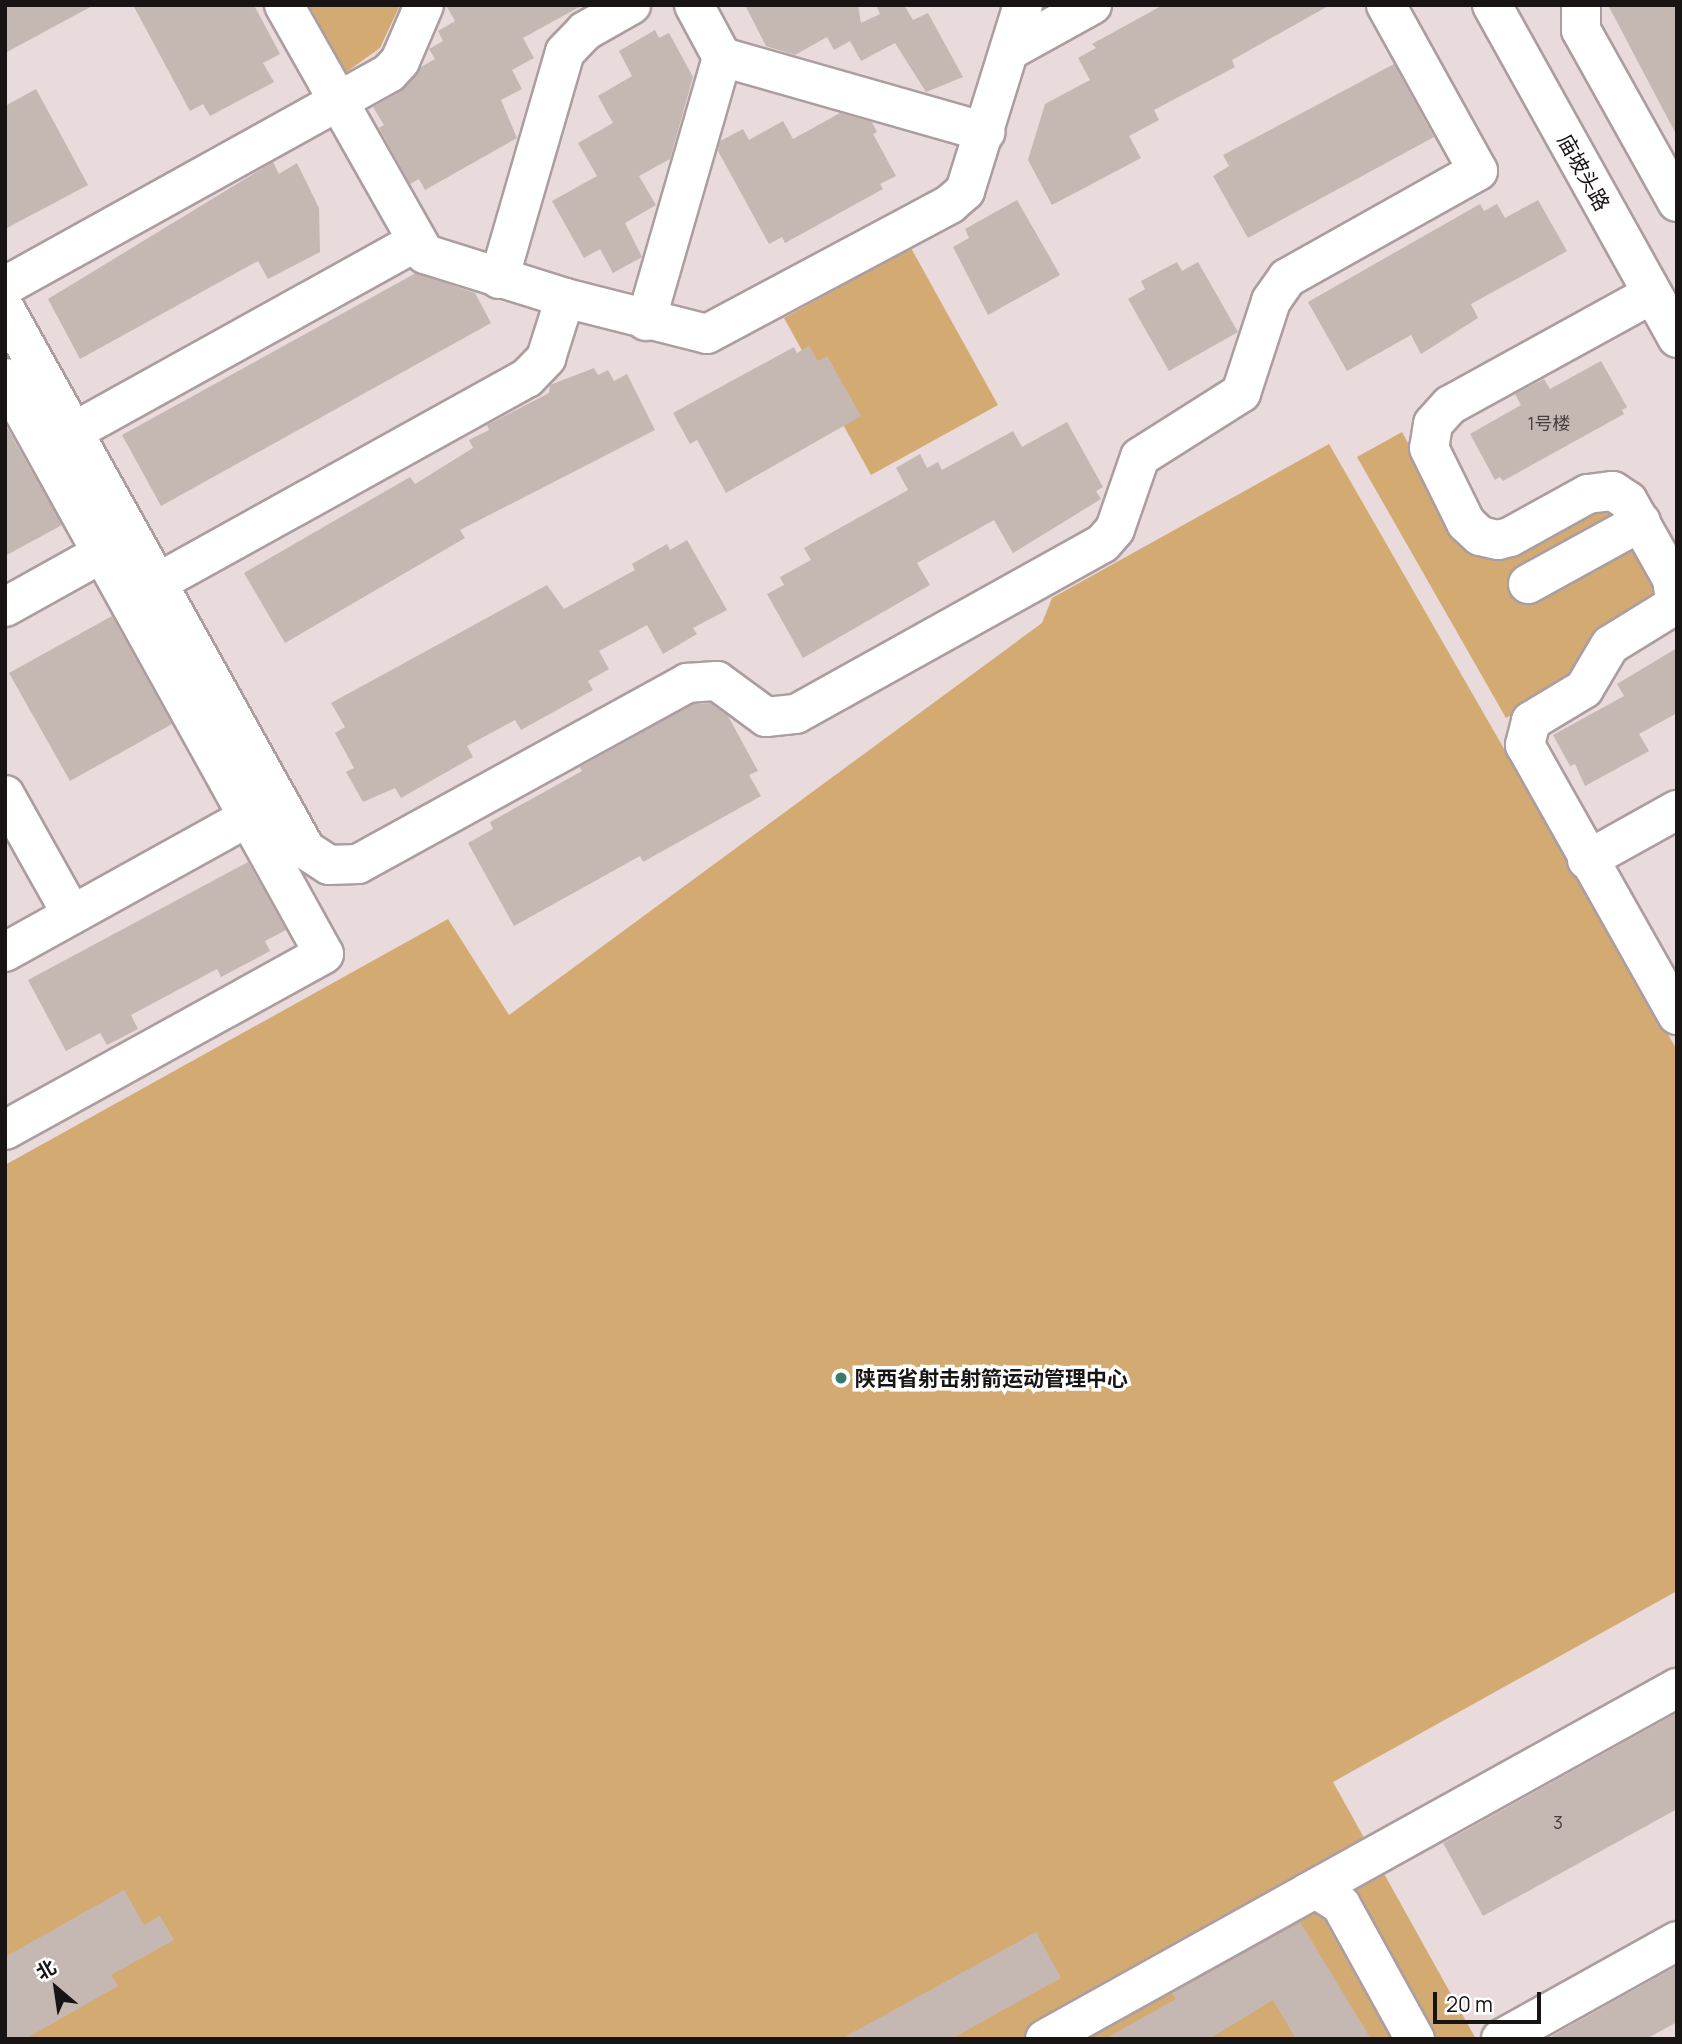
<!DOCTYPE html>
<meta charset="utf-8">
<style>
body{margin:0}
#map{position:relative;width:1682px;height:2044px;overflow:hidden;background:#e9dadb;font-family:Manrope,"Noto Sans SC",sans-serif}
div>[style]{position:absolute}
.green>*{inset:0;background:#d3ab72}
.building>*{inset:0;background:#c5b8b3}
.roads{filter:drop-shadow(2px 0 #ac9ea0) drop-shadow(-2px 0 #ac9ea0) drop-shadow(0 2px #ac9ea0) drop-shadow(0 -2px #ac9ea0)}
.minor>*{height:38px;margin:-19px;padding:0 19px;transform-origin:19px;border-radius:19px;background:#fff}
.dots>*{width:19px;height:19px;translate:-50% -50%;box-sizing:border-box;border:4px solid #fff;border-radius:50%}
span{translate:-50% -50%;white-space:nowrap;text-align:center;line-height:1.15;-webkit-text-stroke:7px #fff;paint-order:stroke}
.number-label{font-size:18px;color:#443d3c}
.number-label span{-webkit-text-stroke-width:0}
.street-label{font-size:21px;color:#191414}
.poi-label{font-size:21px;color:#191414;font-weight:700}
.left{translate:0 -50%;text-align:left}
.frame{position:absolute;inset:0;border:7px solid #191414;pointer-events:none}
.north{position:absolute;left:21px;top:1953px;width:70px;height:70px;-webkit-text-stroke:5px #fff;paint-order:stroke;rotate:331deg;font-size:19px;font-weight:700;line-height:28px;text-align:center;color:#191414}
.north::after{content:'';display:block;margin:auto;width:24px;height:32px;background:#191414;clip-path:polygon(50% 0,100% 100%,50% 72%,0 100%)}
.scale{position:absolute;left:1433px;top:1992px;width:108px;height:32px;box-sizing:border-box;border:4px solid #191414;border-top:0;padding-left:9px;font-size:21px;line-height:24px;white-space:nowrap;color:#191414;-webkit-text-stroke:5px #fff;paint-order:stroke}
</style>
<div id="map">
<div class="green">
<i style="clip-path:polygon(309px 5px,400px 5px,380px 48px,345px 73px)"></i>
<i style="clip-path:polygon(911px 248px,998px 405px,871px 475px,784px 318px)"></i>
<i style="clip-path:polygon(1402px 432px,1455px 529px,1613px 504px,1663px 590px,1578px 678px,1506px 718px,1357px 457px)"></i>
<i style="clip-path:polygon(1329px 444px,1677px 1050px,1677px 1591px,1333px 1782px,1476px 2039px,5px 2039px,5px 1165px,448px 919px,509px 1015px,1042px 623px,1052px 598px)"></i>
</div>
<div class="building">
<i style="clip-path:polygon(5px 5px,94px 5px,5px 53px)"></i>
<i style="clip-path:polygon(133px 5px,254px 5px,280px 54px,263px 63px,274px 82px,210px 116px,203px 104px,190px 111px)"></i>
<i style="clip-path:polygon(446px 5px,583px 5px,523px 38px,534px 58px,512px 70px,522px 89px,501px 100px,517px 138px,425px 190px,419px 179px,410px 184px,379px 128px,384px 125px,373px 107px,400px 92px,421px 67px,435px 59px,429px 49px,443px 41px,438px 31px,455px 21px)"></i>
<i style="clip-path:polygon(745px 5px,858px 5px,861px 23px,880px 14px,876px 5px,904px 5px,913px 20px,928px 13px,963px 77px,926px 92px,895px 43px,861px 61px,850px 41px,834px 50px,827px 37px,795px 55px,772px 48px,766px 46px)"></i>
<i style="clip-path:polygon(1163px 5px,1330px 5px,1232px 60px,1235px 67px,1154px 110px,1159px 120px,1129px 136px,1141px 158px,1052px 205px,1028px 160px,1045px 104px,1090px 80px,1078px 58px,1096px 48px,1092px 44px)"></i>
<i style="clip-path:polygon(1608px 5px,1677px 5px,1677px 136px)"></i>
<i style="clip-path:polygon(655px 30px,659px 38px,669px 33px,693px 77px,670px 159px,639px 176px,656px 205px,625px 223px,642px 257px,613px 273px,600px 249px,584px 258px,552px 201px,597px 176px,578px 143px,613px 123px,598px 96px,632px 76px,619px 51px)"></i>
<i style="clip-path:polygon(1394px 64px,1434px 137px,1248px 238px,1213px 176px,1229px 166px,1223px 155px)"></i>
<i style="clip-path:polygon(36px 89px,88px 185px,5px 229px,5px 106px)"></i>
<i style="clip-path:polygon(840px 113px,872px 122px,877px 132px,873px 134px,896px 176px,880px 184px,883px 189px,785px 243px,782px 237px,769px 244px,718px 151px,720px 141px,743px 129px,749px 140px,783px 121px,793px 139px)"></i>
<i style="clip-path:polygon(273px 162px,279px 174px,297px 163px,319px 208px,320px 252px,268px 279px,258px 261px,80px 359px,48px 299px)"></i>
<i style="clip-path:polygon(1017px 200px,1060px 275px,988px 315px,953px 247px,969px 238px,965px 229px)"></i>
<i style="clip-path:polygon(1538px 200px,1567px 251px,1471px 304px,1478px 318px,1421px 354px,1411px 335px,1347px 371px,1308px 302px,1480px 204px,1484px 211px,1497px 204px,1505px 218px)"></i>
<i style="clip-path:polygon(1177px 262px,1182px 271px,1198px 262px,1238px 332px,1169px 371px,1128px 299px,1145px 289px,1141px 281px)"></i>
<i style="clip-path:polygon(416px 273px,475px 293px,491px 323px,161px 506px,122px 435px)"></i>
<i style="clip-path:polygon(809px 346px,818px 361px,827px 356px,861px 416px,726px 493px,697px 440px,690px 444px,673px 413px,794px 347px,797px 353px)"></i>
<i style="clip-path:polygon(1601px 361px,1627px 407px,1622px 410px,1624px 414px,1503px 481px,1500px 477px,1495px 480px,1470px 434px,1521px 405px,1515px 394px,1544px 379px,1550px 389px)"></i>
<i style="clip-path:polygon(594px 368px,598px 375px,608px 370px,614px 381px,627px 374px,655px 430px,460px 530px,465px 538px,285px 643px,244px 573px,410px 477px,415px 484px,473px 448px,469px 440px,489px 430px,487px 425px,549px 393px,550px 385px)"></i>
<i style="clip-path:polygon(1067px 422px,1103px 487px,1096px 491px,1101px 499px,1013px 553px,994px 520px,917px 563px,930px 585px,803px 658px,767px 594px,784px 585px,780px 577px,811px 560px,804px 548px,908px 490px,896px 468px,920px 454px,927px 468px,938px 462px,942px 470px,1013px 431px,1022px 447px)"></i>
<i style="clip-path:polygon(5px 424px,62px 525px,5px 556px)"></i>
<i style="clip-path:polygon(687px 540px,727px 610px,693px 628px,697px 634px,663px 654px,647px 625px,599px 651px,609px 669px,588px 681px,593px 690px,521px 730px,515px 720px,467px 746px,473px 757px,401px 798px,395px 788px,363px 802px,346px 772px,354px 768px,335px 733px,345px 727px,331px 703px,547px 585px,564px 609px,635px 570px,632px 564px,667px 544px,670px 550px)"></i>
<i style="clip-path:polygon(112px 616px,172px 724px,70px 781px,9px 673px)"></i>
<i style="clip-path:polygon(1677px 648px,1677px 713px,1639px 734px,1649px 751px,1585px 786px,1575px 764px,1570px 766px,1553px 735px,1624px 696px,1617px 684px)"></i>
<i style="clip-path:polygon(710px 703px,728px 716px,758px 771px,749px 775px,761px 796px,643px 862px,640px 856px,514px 926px,468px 843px,493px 829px,490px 822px,582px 771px,580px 767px,693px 704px)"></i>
<i style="clip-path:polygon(248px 862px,286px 930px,265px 941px,270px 951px,221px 977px,217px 969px,131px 1015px,138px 1029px,107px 1045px,100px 1033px,66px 1051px,28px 980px)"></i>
<i style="clip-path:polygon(1677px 1713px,1677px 1809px,1483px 1916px,1443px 1843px)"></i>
<i style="clip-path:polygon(124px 1890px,144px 1925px,160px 1916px,174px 1940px,111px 1975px,118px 1986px,25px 2039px,5px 2039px,5px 1957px)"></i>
<i style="clip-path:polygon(1300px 1922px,1371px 2039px,1296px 2039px,1273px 2000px,1209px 2039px,1105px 2039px,1176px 1999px,1172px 1993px)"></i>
<i style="clip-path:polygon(1036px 1932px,1061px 1978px,951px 2039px,841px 2039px)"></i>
<i style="clip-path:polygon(1677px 1966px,1677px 2022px,1646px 2039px,1554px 2039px,1552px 2036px)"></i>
</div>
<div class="roads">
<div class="minor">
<i style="left:284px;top:5px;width:286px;rotate:60.5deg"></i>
<i style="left:425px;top:254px;width:147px;rotate:17.4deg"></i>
<i style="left:565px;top:298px;width:146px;rotate:14.2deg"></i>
<i style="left:707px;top:334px;width:276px;rotate:-28.1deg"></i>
<i style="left:950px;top:204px;width:20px;rotate:-41deg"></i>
<i style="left:965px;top:191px;width:195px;rotate:-72.7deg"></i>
<i style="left:694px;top:5px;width:59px;rotate:61.7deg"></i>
<i style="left:1492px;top:5px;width:381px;rotate:60.9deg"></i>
<i style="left:1581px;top:5px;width:25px;rotate:90deg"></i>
<i style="left:1581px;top:30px;width:197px;rotate:60.8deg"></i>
<i style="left:1009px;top:51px;width:95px;rotate:-29deg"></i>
<i style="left:499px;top:279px;width:236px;rotate:-73.8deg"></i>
<i style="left:565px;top:52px;width:29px;rotate:-46deg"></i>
<i style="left:585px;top:31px;width:53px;rotate:-29.5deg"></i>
<i style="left:5px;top:286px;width:439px;rotate:-29deg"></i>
<i style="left:389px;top:73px;width:16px;rotate:-47deg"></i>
<i style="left:400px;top:61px;width:61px;rotate:-66.8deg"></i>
<i style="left:1652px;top:294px;width:230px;rotate:151.2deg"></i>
<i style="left:1450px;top:405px;width:25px;rotate:132deg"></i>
<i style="left:1433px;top:424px;width:24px;rotate:99deg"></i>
<i style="left:1429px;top:448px;width:84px;rotate:63.7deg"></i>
<i style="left:1466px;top:523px;width:19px;rotate:43deg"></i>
<i style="left:1480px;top:536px;width:18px;rotate:13deg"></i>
<i style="left:1498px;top:540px;width:12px;rotate:-14deg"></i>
<i style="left:1510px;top:537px;width:89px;rotate:-28.9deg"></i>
<i style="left:1588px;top:494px;width:25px;rotate:-7deg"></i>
<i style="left:1613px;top:491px;width:18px;rotate:34deg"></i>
<i style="left:1628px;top:501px;width:90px;rotate:60.6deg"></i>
<i style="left:1672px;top:579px;width:21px;rotate:82deg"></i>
<i style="left:1675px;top:600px;width:9px;rotate:122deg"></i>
<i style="left:1670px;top:608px;width:70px;rotate:148.3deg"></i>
<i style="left:1610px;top:645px;width:51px;rotate:120.6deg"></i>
<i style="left:1584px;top:689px;width:62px;rotate:148.9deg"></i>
<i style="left:1531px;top:721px;width:25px;rotate:104deg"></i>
<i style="left:1525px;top:745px;width:310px;rotate:60.6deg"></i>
<i style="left:5px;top:309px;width:619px;rotate:60.91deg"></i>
<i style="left:306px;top:850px;width:27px;rotate:33deg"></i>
<i style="left:329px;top:865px;width:29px;rotate:-2deg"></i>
<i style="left:358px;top:864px;width:376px;rotate:-28.8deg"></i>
<i style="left:687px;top:683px;width:30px;rotate:-4deg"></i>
<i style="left:717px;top:681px;width:61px;rotate:36.3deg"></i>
<i style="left:766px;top:717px;width:30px;rotate:-6deg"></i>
<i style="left:796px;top:714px;width:351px;rotate:-29.1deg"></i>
<i style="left:1103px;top:543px;width:18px;rotate:-49deg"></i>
<i style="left:1115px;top:529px;width:76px;rotate:-70.9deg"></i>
<i style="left:1140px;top:457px;width:120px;rotate:-32.4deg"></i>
<i style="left:1241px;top:393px;width:97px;rotate:-71.9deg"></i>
<i style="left:1271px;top:301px;width:28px;rotate:-55deg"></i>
<i style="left:1287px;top:278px;width:219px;rotate:-29.3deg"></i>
<i style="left:1478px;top:171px;width:190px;rotate:-119deg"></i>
<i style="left:646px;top:321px;width:275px;rotate:-73.9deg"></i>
<i style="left:722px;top:57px;width:274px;rotate:15.9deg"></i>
<i style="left:5px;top:378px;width:658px;rotate:61.02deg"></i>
<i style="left:324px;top:954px;width:364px;rotate:151.1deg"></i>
<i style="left:73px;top:432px;width:390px;rotate:-29deg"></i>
<i style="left:157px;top:583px;width:423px;rotate:-29deg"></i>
<i style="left:527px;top:378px;width:28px;rotate:-46deg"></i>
<i style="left:546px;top:358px;width:63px;rotate:-72.4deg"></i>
<i style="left:1528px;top:584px;width:129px;rotate:-28.8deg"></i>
<i style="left:5px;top:607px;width:111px;rotate:-29.1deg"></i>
<i style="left:5px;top:795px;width:137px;rotate:60.8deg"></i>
<i style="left:1587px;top:860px;width:103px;rotate:-29.1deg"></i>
<i style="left:5px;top:952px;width:279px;rotate:-29deg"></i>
<i style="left:1309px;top:1892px;width:421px;rotate:-29deg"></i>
<i style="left:1045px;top:2039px;width:302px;rotate:-29.1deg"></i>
<i style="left:1309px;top:1892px;width:10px;rotate:-6deg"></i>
<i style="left:1319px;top:1891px;width:26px;rotate:32deg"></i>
<i style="left:1341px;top:1905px;width:153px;rotate:61.1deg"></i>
<i style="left:1501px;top:2039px;width:201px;rotate:-29.1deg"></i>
</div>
</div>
<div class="dots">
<i style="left:841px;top:1378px;background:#397a69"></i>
</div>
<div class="number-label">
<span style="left:1549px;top:423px">1号楼</span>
<span style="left:1558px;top:1822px">3</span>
</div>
<div class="street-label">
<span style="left:1584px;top:172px;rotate:61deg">庙坡头路</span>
</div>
<div class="poi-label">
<span class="left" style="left:855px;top:1378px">陕西省射击射箭运动管理中心</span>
</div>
<div class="frame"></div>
<div class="north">北</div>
<div class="scale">20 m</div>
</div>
